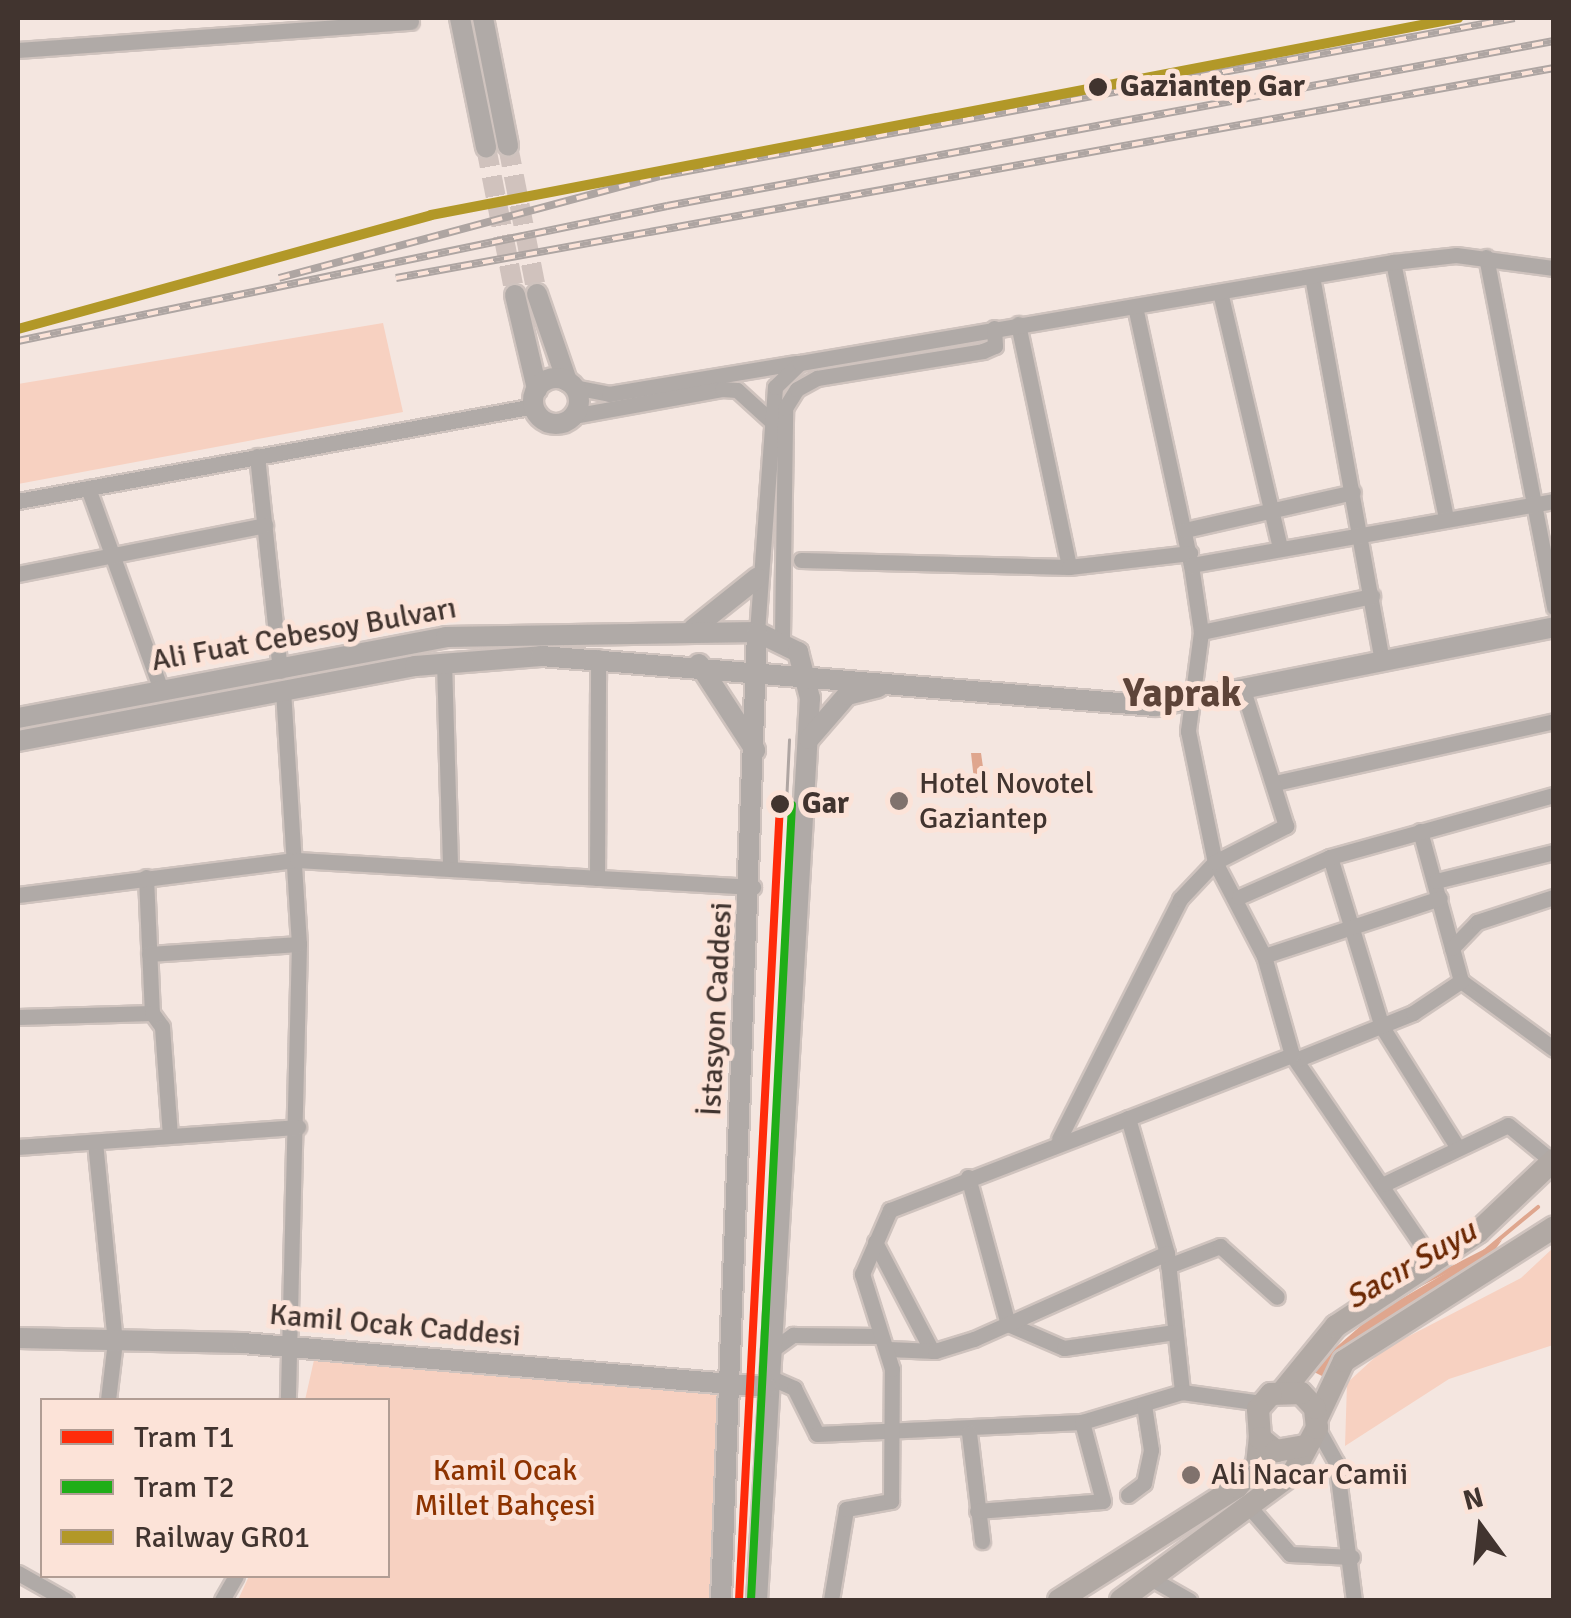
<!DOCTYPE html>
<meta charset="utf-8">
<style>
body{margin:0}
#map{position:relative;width:1571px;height:1618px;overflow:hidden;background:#f4e6e0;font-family:Signika,sans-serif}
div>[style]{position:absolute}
.green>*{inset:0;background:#f7d1c1}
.water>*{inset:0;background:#dfa68e}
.stream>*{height:4px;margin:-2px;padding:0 2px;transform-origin:2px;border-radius:2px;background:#dfa68e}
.tertiary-tunnel>*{height:20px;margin-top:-10px;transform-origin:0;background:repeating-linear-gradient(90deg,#d0c2bd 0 20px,transparent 0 30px)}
.roads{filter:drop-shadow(2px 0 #cfc3be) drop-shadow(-2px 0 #cfc3be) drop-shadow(0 2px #cfc3be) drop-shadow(0 -2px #cfc3be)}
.minor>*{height:15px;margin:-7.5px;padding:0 7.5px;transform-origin:7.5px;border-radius:7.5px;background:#b0aaa7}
.tertiary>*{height:20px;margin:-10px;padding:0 10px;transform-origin:10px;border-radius:10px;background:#b0aaa7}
.tertiary>.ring{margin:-10px;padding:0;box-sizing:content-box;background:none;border:20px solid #b0aaa7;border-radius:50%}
.secondary>*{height:22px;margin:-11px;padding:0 11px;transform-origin:11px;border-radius:11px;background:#b1a9a4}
.tram>*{height:2.5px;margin:-1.25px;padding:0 1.25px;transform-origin:1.25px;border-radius:1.25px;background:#aea5a2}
.rail>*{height:8px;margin-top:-4px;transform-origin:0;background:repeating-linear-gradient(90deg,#fce3d8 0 11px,#aea5a2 0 22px);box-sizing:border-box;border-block:2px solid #aea5a2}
.rail-1>*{height:10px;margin:-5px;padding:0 5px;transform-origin:5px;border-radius:5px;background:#b29828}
.tram-1>*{height:8px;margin:-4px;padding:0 4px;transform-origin:4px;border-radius:4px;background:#ff2b0a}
.tram-2>*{height:8px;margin:-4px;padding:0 4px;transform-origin:4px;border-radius:4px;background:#1fae18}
.dots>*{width:28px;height:28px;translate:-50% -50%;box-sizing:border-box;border:5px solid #fce3d8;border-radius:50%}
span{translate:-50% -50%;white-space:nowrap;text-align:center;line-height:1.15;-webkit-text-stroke:10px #fce3d8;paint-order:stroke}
.stop-label{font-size:30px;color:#41342f;font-weight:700}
.left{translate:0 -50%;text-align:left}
.street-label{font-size:30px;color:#41342f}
.poi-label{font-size:30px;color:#41342f}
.park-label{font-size:30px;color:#8d3300}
.water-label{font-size:32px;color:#6c2803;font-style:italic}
.district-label{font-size:40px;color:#5e4439;font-weight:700}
.frame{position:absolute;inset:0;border:20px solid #41342f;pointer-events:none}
.legend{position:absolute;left:40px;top:1398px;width:350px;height:180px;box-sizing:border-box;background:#fce3d8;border:2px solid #b19d94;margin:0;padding:12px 18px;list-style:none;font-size:30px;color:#41342f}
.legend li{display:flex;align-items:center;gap:20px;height:50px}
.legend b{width:50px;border:2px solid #b19d94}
.north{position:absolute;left:1431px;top:1478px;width:100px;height:100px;-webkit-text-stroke:8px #fce3d8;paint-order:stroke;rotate:345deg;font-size:28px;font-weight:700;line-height:40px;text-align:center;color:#41342f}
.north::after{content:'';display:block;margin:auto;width:35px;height:45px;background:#41342f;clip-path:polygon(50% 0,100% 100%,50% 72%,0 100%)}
</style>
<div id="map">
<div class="green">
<i style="clip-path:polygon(383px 323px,403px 412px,18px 484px,18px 384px)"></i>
<i style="clip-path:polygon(1553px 1248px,1553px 1345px,1449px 1379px,1345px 1446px,1347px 1383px,1384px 1349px,1521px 1278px)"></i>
<i style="clip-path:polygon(314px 1360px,724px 1395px,718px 1600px,238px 1600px,249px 1576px,388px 1576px,388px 1400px,305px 1400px)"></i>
</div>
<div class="water">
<i style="clip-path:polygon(971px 753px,981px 753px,984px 774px,976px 798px)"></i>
<i style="clip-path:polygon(1502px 1240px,1487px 1261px,1366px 1332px,1324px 1377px,1310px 1370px,1372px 1316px)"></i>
</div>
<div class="stream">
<i style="left:1413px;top:1288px;width:81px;rotate:-27.2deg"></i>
<i style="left:1485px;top:1251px;width:69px;rotate:-39.7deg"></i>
</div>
<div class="tertiary-tunnel">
<i style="left:508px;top:146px;width:151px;rotate:78.9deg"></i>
<i style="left:486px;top:147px;width:151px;rotate:78.9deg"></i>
</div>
<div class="roads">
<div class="minor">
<i style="left:18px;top:50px;width:394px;rotate:-4.1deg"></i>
<i style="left:1486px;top:257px;width:357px;rotate:79deg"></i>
<i style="left:1393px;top:262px;width:262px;rotate:78.3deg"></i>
<i style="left:1312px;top:276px;width:391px;rotate:79.7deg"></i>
<i style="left:1221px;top:296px;width:258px;rotate:76.8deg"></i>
<i style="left:1136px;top:311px;width:260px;rotate:77.8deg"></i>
<i style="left:1191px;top:565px;width:68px;rotate:81.5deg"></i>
<i style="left:1201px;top:632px;width:100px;rotate:97.5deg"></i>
<i style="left:1188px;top:731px;width:134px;rotate:78.4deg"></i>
<i style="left:1215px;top:862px;width:106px;rotate:62.5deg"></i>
<i style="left:1264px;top:956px;width:103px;rotate:74.2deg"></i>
<i style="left:1292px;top:1055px;width:252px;rotate:55.7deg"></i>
<i style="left:1018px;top:324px;width:248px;rotate:78.1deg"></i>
<i style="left:574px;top:387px;width:36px;rotate:11deg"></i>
<i style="left:609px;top:394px;width:190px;rotate:-9.4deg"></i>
<i style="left:573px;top:416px;width:151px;rotate:-10.3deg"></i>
<i style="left:722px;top:389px;width:15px;rotate:4deg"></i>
<i style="left:737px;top:390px;width:46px;rotate:42.4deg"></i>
<i style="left:257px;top:456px;width:216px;rotate:83.9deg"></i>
<i style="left:88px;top:488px;width:215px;rotate:70.1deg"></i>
<i style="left:18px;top:501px;width:525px;rotate:-10.43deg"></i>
<i style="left:1185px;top:530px;width:172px;rotate:-12.7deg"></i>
<i style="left:801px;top:560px;width:268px;rotate:1.5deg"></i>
<i style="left:1069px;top:567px;width:122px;rotate:-6.6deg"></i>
<i style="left:1191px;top:565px;width:369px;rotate:-10deg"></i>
<i style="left:18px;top:574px;width:252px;rotate:-11.2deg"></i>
<i style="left:757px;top:632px;width:246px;rotate:-85.8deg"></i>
<i style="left:775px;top:387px;width:35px;rotate:-44deg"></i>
<i style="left:800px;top:363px;width:602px;rotate:-9.67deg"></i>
<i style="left:1393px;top:262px;width:63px;rotate:-6.3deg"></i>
<i style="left:1456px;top:255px;width:99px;rotate:7.6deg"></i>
<i style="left:1201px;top:632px;width:175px;rotate:-11.9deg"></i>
<i style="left:782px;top:637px;width:229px;rotate:-89.2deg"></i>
<i style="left:785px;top:408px;width:22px;rotate:-58deg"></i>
<i style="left:797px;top:389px;width:23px;rotate:-29deg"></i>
<i style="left:817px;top:378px;width:168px;rotate:-9.2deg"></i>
<i style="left:983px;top:351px;width:13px;rotate:-23deg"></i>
<i style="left:995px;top:346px;width:18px;rotate:-93deg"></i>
<i style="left:444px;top:662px;width:201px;rotate:88.3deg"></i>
<i style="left:283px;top:690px;width:255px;rotate:86.4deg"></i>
<i style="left:299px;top:944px;width:456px;rotate:91.4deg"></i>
<i style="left:1275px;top:783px;width:286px;rotate:-12.5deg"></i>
<i style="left:1420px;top:831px;width:156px;rotate:74.7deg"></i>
<i style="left:1461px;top:981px;width:115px;rotate:36.2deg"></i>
<i style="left:1330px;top:857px;width:178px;rotate:73deg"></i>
<i style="left:1382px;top:1027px;width:143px;rotate:57.9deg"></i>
<i style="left:146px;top:877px;width:136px;rotate:87.5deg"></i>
<i style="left:597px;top:878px;width:221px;rotate:-89.7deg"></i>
<i style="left:1436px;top:881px;width:122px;rotate:-13.8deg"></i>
<i style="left:18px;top:895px;width:281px;rotate:-7.2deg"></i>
<i style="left:297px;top:860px;width:457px;rotate:3.4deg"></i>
<i style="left:1239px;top:897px;width:99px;rotate:-23.7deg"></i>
<i style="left:1330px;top:857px;width:232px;rotate:-15.5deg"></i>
<i style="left:1452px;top:948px;width:36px;rotate:-46deg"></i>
<i style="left:1477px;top:922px;width:81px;rotate:-18deg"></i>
<i style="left:149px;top:954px;width:150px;rotate:-3.8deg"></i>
<i style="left:1264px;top:956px;width:185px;rotate:-18.2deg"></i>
<i style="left:18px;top:1017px;width:134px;rotate:-1.7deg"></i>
<i style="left:152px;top:1013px;width:17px;rotate:54deg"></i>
<i style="left:162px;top:1027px;width:109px;rotate:85.8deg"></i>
<i style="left:1298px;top:1059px;width:124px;rotate:-21.8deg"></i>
<i style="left:1413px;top:1013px;width:58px;rotate:-33.7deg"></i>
<i style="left:1128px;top:1118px;width:141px;rotate:73.9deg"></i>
<i style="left:1167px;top:1253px;width:140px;rotate:83.8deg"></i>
<i style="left:1059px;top:1139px;width:269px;rotate:-63.2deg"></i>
<i style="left:1180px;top:899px;width:51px;rotate:-46.6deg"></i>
<i style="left:1215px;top:862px;width:80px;rotate:-26.9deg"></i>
<i style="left:1286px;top:826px;width:139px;rotate:-107.5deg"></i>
<i style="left:95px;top:1142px;width:200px;rotate:84.3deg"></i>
<i style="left:115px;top:1341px;width:59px;rotate:96.8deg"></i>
<i style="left:18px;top:1147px;width:281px;rotate:-4.1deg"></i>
<i style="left:968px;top:1177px;width:152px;rotate:74.8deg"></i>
<i style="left:1008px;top:1324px;width:61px;rotate:23.2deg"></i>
<i style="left:1064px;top:1348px;width:112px;rotate:-8.2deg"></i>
<i style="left:1384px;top:1184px;width:137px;rotate:-25.4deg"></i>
<i style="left:1508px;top:1125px;width:57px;rotate:39.3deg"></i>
<i style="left:875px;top:1242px;width:123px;rotate:62.4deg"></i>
<i style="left:1168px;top:1266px;width:56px;rotate:-21deg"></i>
<i style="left:1220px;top:1246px;width:76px;rotate:41.8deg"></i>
<i style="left:888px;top:1349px;width:47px;rotate:2.4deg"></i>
<i style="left:935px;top:1351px;width:41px;rotate:-17.1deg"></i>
<i style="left:974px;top:1339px;width:211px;rotate:-24deg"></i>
<i style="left:768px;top:1353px;width:31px;rotate:-36deg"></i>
<i style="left:793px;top:1335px;width:85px;rotate:0.7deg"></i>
<i style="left:767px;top:1376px;width:30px;rotate:24deg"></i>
<i style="left:794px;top:1388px;width:51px;rotate:63.4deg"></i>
<i style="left:817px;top:1434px;width:265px;rotate:-2.6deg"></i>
<i style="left:1082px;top:1422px;width:104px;rotate:-16.7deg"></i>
<i style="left:1182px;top:1392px;width:80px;rotate:7.9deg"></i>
<i style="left:1317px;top:1428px;width:39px;rotate:61deg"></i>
<i style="left:1336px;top:1462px;width:139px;rotate:82.6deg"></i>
<i style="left:969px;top:1433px;width:109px;rotate:83.1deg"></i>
<i style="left:1128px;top:1495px;width:20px;rotate:-37deg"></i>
<i style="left:1144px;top:1483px;width:34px;rotate:-78deg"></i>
<i style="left:1151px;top:1450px;width:46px;rotate:-98.8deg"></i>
<i style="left:1252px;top:1510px;width:58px;rotate:49.2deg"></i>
<i style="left:1290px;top:1554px;width:62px;rotate:2.8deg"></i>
<i style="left:977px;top:1511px;width:126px;rotate:-4.5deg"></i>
<i style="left:1103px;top:1501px;width:82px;rotate:-104.9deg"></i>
<i style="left:18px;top:1573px;width:55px;rotate:29.4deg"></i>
<i style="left:1152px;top:1579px;width:43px;rotate:29.6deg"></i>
<i style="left:222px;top:1600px;width:28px;rotate:-60deg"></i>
<i style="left:831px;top:1600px;width:92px;rotate:-80.6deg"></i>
<i style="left:846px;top:1509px;width:46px;rotate:-10.1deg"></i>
<i style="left:891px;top:1501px;width:132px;rotate:-89.6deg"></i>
<i style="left:892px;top:1369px;width:100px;rotate:-107.5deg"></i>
<i style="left:862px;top:1274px;width:70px;rotate:-66.4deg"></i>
<i style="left:890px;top:1210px;width:431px;rotate:-21.1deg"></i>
</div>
<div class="tertiary">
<i style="left:460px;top:18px;width:132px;rotate:78.6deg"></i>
<i style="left:483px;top:18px;width:130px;rotate:78.9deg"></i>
<i style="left:537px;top:294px;width:92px;rotate:71deg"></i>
<i style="left:515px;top:295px;width:97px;rotate:76.8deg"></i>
<i class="ring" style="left:533px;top:378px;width:26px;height:26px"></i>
<i style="left:693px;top:629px;width:82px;rotate:-38.6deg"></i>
<i style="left:699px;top:664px;width:103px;rotate:56.9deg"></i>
<i style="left:18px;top:718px;width:436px;rotate:-10.7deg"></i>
<i style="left:446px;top:637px;width:311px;rotate:-0.9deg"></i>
<i style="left:757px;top:632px;width:46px;rotate:26deg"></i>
<i style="left:798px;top:652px;width:48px;rotate:75.4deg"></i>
<i style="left:810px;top:698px;width:904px;rotate:93.36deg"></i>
<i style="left:809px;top:739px;width:58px;rotate:-49.2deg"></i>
<i style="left:847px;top:695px;width:32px;rotate:-14deg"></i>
<i style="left:18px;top:741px;width:404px;rotate:-10.7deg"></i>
<i style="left:415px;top:666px;width:126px;rotate:-4.5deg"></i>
<i style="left:541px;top:656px;width:617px;rotate:4.65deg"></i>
<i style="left:1156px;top:706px;width:406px;rotate:-11.2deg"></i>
<i style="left:18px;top:1338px;width:225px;rotate:1.3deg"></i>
<i style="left:243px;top:1343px;width:525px;rotate:4.81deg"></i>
<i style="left:721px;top:1600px;width:969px;rotate:-87.87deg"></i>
</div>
<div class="secondary">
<i style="left:1283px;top:1391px;width:84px;rotate:-50.8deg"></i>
<i style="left:1336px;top:1326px;width:170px;rotate:-33.5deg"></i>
<i style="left:1478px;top:1232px;width:105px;rotate:-43.5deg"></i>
<i style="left:1317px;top:1418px;width:63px;rotate:-64.7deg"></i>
<i style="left:1344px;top:1361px;width:249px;rotate:-32.5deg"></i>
<i style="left:1059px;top:1600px;width:211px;rotate:-32.4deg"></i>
<i style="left:1237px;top:1487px;width:30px;rotate:-48deg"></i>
<i style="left:1257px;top:1465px;width:27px;rotate:-84deg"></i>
<i style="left:1121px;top:1600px;width:214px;rotate:-36.4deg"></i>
<i style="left:1293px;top:1473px;width:51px;rotate:-61.9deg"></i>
<i style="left:1317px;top:1428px;width:20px;rotate:-96deg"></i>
<i style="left:1315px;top:1408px;width:21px;rotate:-133deg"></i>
<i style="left:1301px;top:1393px;width:30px;rotate:178deg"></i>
<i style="left:1271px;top:1394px;width:20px;rotate:131deg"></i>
<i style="left:1258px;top:1409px;width:29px;rotate:86deg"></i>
<i style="left:1260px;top:1438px;width:21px;rotate:39deg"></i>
<i style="left:1276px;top:1451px;width:29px;rotate:-10deg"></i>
</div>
</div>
<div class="tram">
<i style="left:786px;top:804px;width:64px;rotate:-87.3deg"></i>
</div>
<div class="rail">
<i style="left:279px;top:278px;width:394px;rotate:-15deg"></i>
<i style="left:660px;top:176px;width:869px;rotate:-10.47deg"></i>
<i style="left:396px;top:278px;width:1177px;rotate:-10.28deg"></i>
<i style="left:18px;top:341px;width:663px;rotate:-11.75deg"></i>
<i style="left:667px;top:206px;width:902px;rotate:-10.54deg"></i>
</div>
<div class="rail-1">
<i style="left:18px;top:329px;width:428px;rotate:-15.4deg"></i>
<i style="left:431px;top:215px;width:1046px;rotate:-10.86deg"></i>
</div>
<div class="tram-1">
<i style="left:739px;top:1600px;width:797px;rotate:-87.05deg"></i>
</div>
<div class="tram-2">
<i style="left:751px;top:1600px;width:796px;rotate:-87.05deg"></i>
</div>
<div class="dots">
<i style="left:1098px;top:87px;background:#41342f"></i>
<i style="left:899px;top:801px;background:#80726d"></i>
<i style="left:780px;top:804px;background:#41342f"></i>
<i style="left:1191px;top:1475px;background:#80726d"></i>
</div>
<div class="stop-label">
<span class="left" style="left:1120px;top:87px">Gaziantep Gar</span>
<span class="left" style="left:802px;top:804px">Gar</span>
</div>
<div class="street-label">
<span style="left:304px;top:635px;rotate:-10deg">Ali Fuat Cebesoy Bulvarı</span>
<span style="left:717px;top:1009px;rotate:-87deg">İstasyon Caddesi</span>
<span style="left:395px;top:1326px;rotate:5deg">Kamil Ocak Caddesi</span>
</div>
<div class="poi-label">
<span class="left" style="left:919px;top:801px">Hotel Novotel<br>Gaziantep</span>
<span class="left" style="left:1211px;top:1475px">Ali Nacar Camii</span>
</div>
<div class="park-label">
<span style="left:505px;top:1488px">Kamil Ocak<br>Millet Bahçesi</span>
</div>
<div class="water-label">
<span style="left:1411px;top:1265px;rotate:-30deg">Sacır Suyu</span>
</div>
<div class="district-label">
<span style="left:1182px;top:693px">Yaprak</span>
</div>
<div class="frame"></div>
<ul class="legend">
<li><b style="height:12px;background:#ff2b0a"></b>Tram T1</li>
<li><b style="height:12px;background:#1fae18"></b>Tram T2</li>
<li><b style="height:12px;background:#b29828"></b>Railway GR01</li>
</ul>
<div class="north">N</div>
</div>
